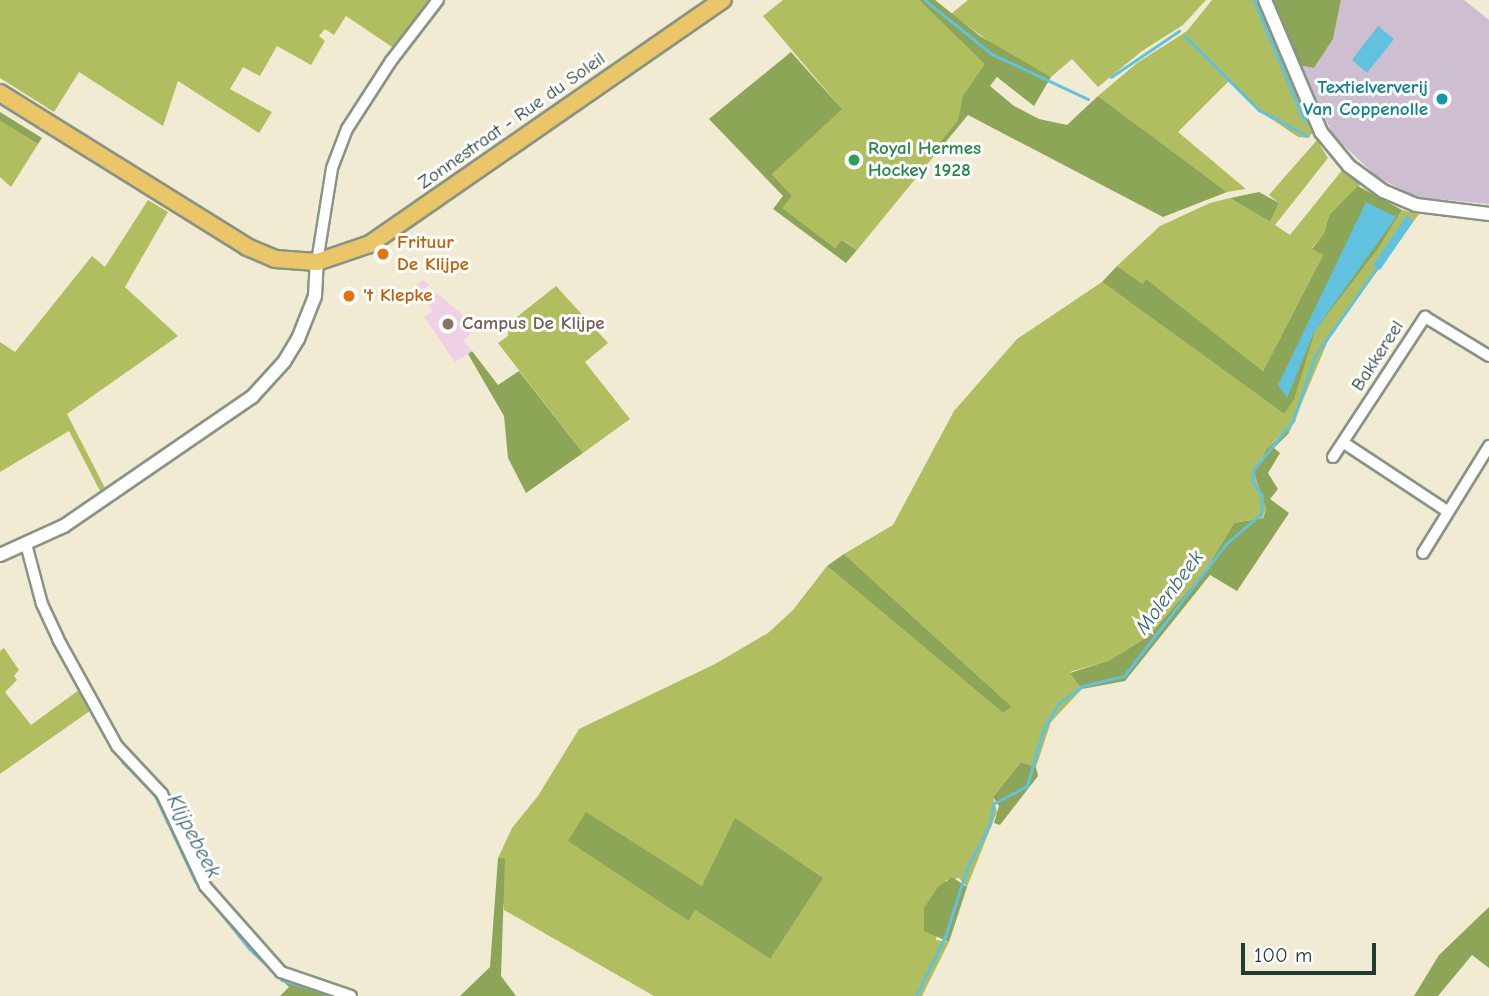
<!DOCTYPE html>
<style>
body{margin:0}
#map{position:relative;width:1489px;height:996px;overflow:hidden;background:#f2ebd4;font-family:"Comic Neue",sans-serif}
div>[style]{position:absolute}
.built>*{inset:0;background:#f0d0e4}
.industrial>*{inset:0;background:#cebed1}
.green>*{inset:0;background:#b0be60}
.forest>*{inset:0;background:#8ca556}
.water>*{inset:0;background:#61c2df}
.stream>*{height:2.5px;margin:-1.25px;padding:0 1.25px;transform-origin:1.25px;border-radius:1.25px;background:#61c2df}
.roads{filter:drop-shadow(2px 0 #889484) drop-shadow(-2px 0 #889484) drop-shadow(0 2px #889484) drop-shadow(0 -2px #889484)}
.minor>*{height:10px;margin:-5px;padding:0 5px;transform-origin:5px;border-radius:5px;background:#fff}
.tertiary>*{height:12px;margin:-6px;padding:0 6px;transform-origin:6px;border-radius:6px;background:#fff}
.primary>*{height:16px;margin:-8px;padding:0 8px;transform-origin:8px;border-radius:8px;background:#eac669}
.dots>*{width:19px;height:19px;translate:-50% -50%;box-sizing:border-box;border:4px solid #fff;border-radius:50%}
span{translate:-50% -50%;white-space:nowrap;text-align:center;line-height:1.15;-webkit-text-stroke:6px #fff;paint-order:stroke}
.culture-label{font-size:19px;color:#0d838f;font-weight:700}
.right{translate:-100% -50%;text-align:right}
.street-label{font-size:19px;color:#1f3d34}
.leisure-label{font-size:19px;color:#27864d;font-weight:700}
.left{translate:0 -50%;text-align:left}
.food-label{font-size:19px;color:#c56008;font-weight:700}
.education-label{font-size:19px;color:#785e54;font-weight:700}
.water-label{font-size:21px;color:#336567;font-style:italic}
.scale{position:absolute;left:1241px;top:943px;width:135px;height:32px;box-sizing:border-box;border:4px solid #1f3d34;border-top:0;padding-left:9px;font-size:21px;line-height:24px;white-space:nowrap;color:#1f3d34;-webkit-text-stroke:5px #fff;paint-order:stroke}
</style>
<div id="map">
<div class="built">
<i style="clip-path:polygon(423px 280px,430px 285px,423px 289px,429px 296px,435px 292px,461px 313px,473px 330px,464px 341px,472px 351px,455px 362px,424px 317px,432px 311px,417px 284px)"></i>
</div>
<div class="industrial">
<i style="clip-path:polygon(1341px 0,1464px 0,1489px 20px,1489px 204px,1415px 197px,1376px 176px,1334px 136px,1298px 65px,1314px 68px,1333px 39px)"></i>
</div>
<div class="green">
<i style="clip-path:polygon(0 0,433px 0,395px 49px,346px 16px,334px 35px,325px 29px,319px 36px,325px 41px,311px 65px,277px 46px,260px 76px,243px 67px,230px 89px,272px 112px,259px 133px,178px 81px,163px 126px,79px 72px,54px 112px,0 78px)"></i>
<i style="clip-path:polygon(783px 0,919px 0,986px 64px,958px 120px,936px 147px,939px 150px,857px 250px,843px 240px,835px 248px,781px 208px,792px 196px,772px 174px,841px 108px,763px 16px)"></i>
<i style="clip-path:polygon(968px 0,1206px 0,1183px 25px,1142px 51px,1098px 87px,1072px 59px,1051px 77px,997px 47px,951px 14px)"></i>
<i style="clip-path:polygon(1212px 0,1257px 0,1314px 131px,1308px 138px,1298px 137px,1258px 110px,1229px 81px,1178px 132px,1246px 189px,1227px 192px,1098px 96px,1137px 63px,1187px 31px)"></i>
<i style="clip-path:polygon(0 121px,38px 144px,11px 187px,0 177px)"></i>
<i style="clip-path:polygon(1317px 140px,1328px 158px,1275px 225px,1290px 235px,1343px 169px,1361px 184px,1329px 215px,1324px 233px,1312px 248px,1323px 255px,1263px 371px,1147px 280px,1143px 284px,1117px 266px,1160px 226px,1210px 203px,1230px 198px,1270px 222px,1279px 203px,1269px 195px)"></i>
<i style="clip-path:polygon(148px 200px,168px 212px,125px 287px,178px 336px,67px 414px,105px 488px,100px 491px,69px 431px,0 472px,0 342px,15px 352px,92px 256px,105px 267px)"></i>
<i style="clip-path:polygon(evenodd,1402px 210px,1419px 214px,1330px 336px,1289px 433px,1286px 431px,1275px 440px,1258px 463px,1254px 472px,1266px 509px,1262px 518px,1234px 523px,1205px 571px,1149px 636px,1110px 660px,1070px 672px,1082px 689px,1051px 722px,1036px 767px,1021px 762px,993px 797px,997px 812px,967px 887px,959px 878px,946px 880px,936px 940px,949px 942px,922px 996px,654px 996px,504px 910px,498px 858px,512px 828px,538px 796px,579px 729px,715px 664px,768px 633px,793px 610px,827px 566px,1003px 713px,1012px 707px,844px 554px,893px 525px,954px 411px,1017px 339px,1102px 282px,1284px 414px,1315px 331px,1378px 249px,1402px 210px,586px 813px,702px 886px,770px 959px,695px 910px,689px 921px,586px 813px)"></i>
<i style="clip-path:polygon(556px 286px,608px 343px,585px 362px,630px 419px,583px 453px,498px 343px,508px 336px,508px 324px)"></i>
<i style="clip-path:polygon(4px 648px,19px 670px,14px 676px,17px 680px,5px 692px,31px 725px,83px 687px,94px 708px,0 774px,0 651px)"></i>
</div>
<div class="forest">
<i style="clip-path:polygon(919px 0,935px 0,980px 36px,1051px 77px,1034px 106px,997px 77px,990px 86px,1014px 106px,1039px 119px,1067px 125px,1098px 96px,1227px 192px,1163px 217px,968px 115px,939px 150px,936px 147px,958px 120px,963px 96px,985px 64px)"></i>
<i style="clip-path:polygon(1272px 0,1341px 0,1333px 39px,1314px 68px,1298px 65px)"></i>
<i style="clip-path:polygon(791px 52px,842px 109px,772px 174px,792px 196px,782px 208px,835px 248px,842px 240px,857px 250px,846px 263px,773px 209px,783px 196px,709px 119px)"></i>
<i style="clip-path:polygon(0 112px,42px 138px,38px 144px,0 121px)"></i>
<i style="clip-path:polygon(1358px 186px,1402px 210px,1378px 249px,1315px 331px,1294px 399px,1284px 414px,1102px 282px,1117px 266px,1143px 284px,1146px 279px,1263px 371px,1323px 255px,1312px 249px,1324px 233px,1329px 215px)"></i>
<i style="clip-path:polygon(1259px 192px,1279px 203px,1270px 222px,1230px 198px)"></i>
<i style="clip-path:polygon(472px 351px,498px 385px,519px 371px,583px 453px,526px 493px,508px 458px,504px 416px,468px 354px)"></i>
<i style="clip-path:polygon(1286px 430px,1289px 433px,1274px 448px,1280px 453px,1268px 473px,1278px 489px,1270px 499px,1289px 513px,1237px 591px,1210px 575px,1125px 681px,1082px 689px,1070px 673px,1110px 660px,1149px 636px,1205px 571px,1234px 523px,1263px 518px,1266px 509px,1254px 472px,1267px 449px)"></i>
<i style="clip-path:polygon(844px 554px,1012px 707px,1003px 713px,827px 566px)"></i>
<i style="clip-path:polygon(1021px 762px,1036px 767px,1038px 776px,1000px 825px,994px 823px,999px 806px,993px 797px)"></i>
<i style="clip-path:polygon(586px 812px,702px 886px,735px 818px,823px 878px,770px 959px,695px 910px,689px 921px,568px 841px)"></i>
<i style="clip-path:polygon(498px 858px,505px 859px,501px 976px,516px 996px,460px 996px,490px 967px)"></i>
<i style="clip-path:polygon(952px 877px,967px 887px,949px 942px,924px 931px,924px 908px,938px 887px)"></i>
<i style="clip-path:polygon(1489px 907px,1489px 968px,1472px 955px,1438px 996px,1414px 996px,1439px 955px)"></i>
<i style="clip-path:polygon(251px 945px,287px 978px,344px 996px,280px 996px,289px 987px,248px 949px)"></i>
</div>
<div class="water">
<i style="clip-path:polygon(1378px 26px,1394px 39px,1367px 73px,1352px 60px)"></i>
<i style="clip-path:polygon(1366px 202px,1396px 217px,1314px 332px,1287px 398px,1278px 385px)"></i>
<i style="clip-path:polygon(1407px 215px,1413px 222px,1380px 270px,1373px 265px)"></i>
</div>
<div class="stream">
<i style="left:925px;top:0;width:86px;rotate:38.9deg"></i>
<i style="left:992px;top:54px;width:106px;rotate:25.1deg"></i>
<i style="left:1254px;top:0;width:132px;rotate:67.3deg"></i>
<i style="left:1185px;top:36px;width:105px;rotate:45deg"></i>
<i style="left:1259px;top:110px;width:55px;rotate:28deg"></i>
<i style="left:1111px;top:77px;width:82px;rotate:-34.1deg"></i>
<i style="left:103px;top:730px;width:38px;rotate:58deg"></i>
<i style="left:123px;top:762px;width:46px;rotate:45.9deg"></i>
<i style="left:155px;top:795px;width:96px;rotate:64.8deg"></i>
<i style="left:196px;top:882px;width:85px;rotate:51.2deg"></i>
<i style="left:249px;top:948px;width:46px;rotate:44.1deg"></i>
<i style="left:282px;top:980px;width:56px;rotate:16.5deg"></i>
<i style="left:916px;top:996px;width:66px;rotate:-63.8deg"></i>
<i style="left:945px;top:937px;width:72px;rotate:-72.3deg"></i>
<i style="left:967px;top:868px;width:50px;rotate:-62.4deg"></i>
<i style="left:990px;top:824px;width:20px;rotate:-81deg"></i>
<i style="left:993px;top:804px;width:38px;rotate:-28deg"></i>
<i style="left:1027px;top:786px;width:58px;rotate:-74.1deg"></i>
<i style="left:1043px;top:730px;width:31px;rotate:-59deg"></i>
<i style="left:1059px;top:703px;width:29px;rotate:-36deg"></i>
<i style="left:1082px;top:686px;width:43px;rotate:-13.4deg"></i>
<i style="left:1124px;top:676px;width:167px;rotate:-52.3deg"></i>
<i style="left:1226px;top:544px;width:46px;rotate:-40.6deg"></i>
<i style="left:1261px;top:514px;width:18px;rotate:-87deg"></i>
<i style="left:1262px;top:496px;width:18px;rotate:-124deg"></i>
<i style="left:1252px;top:481px;width:12px;rotate:-81deg"></i>
<i style="left:1254px;top:469px;width:62px;rotate:-50.9deg"></i>
<i style="left:1293px;top:421px;width:69px;rotate:-71.3deg"></i>
<i style="left:1315px;top:356px;width:110px;rotate:-55deg"></i>
</div>
<div class="roads">
<div class="minor">
<i style="left:317px;top:262px;width:95px;rotate:-80.9deg"></i>
<i style="left:332px;top:168px;width:42px;rotate:-69deg"></i>
<i style="left:347px;top:129px;width:81px;rotate:-57.1deg"></i>
<i style="left:391px;top:61px;width:77px;rotate:-52.4deg"></i>
<i style="left:1344px;top:443px;width:123px;rotate:33.4deg"></i>
<i style="left:1333px;top:457px;width:168px;rotate:-56.7deg"></i>
<i style="left:1425px;top:317px;width:75px;rotate:31.4deg"></i>
<i style="left:26px;top:544px;width:62px;rotate:75.1deg"></i>
<i style="left:42px;top:604px;width:38px;rotate:65deg"></i>
<i style="left:58px;top:639px;width:122px;rotate:61.1deg"></i>
<i style="left:117px;top:746px;width:66px;rotate:46.8deg"></i>
<i style="left:162px;top:794px;width:102px;rotate:64.9deg"></i>
<i style="left:205px;top:886px;width:115px;rotate:48.5deg"></i>
<i style="left:281px;top:972px;width:74px;rotate:18.9deg"></i>
<i style="left:1423px;top:553px;width:126px;rotate:-58.3deg"></i>
</div>
<div class="tertiary">
<i style="left:1265px;top:0;width:143px;rotate:67deg"></i>
<i style="left:1321px;top:132px;width:44px;rotate:50.5deg"></i>
<i style="left:1349px;top:166px;width:42px;rotate:36.3deg"></i>
<i style="left:1383px;top:191px;width:36px;rotate:23deg"></i>
<i style="left:1416px;top:205px;width:74px;rotate:7deg"></i>
<i style="left:0;top:555px;width:70px;rotate:-24.4deg"></i>
<i style="left:64px;top:526px;width:228px;rotate:-34.5deg"></i>
<i style="left:252px;top:397px;width:47px;rotate:-47.6deg"></i>
<i style="left:284px;top:362px;width:27px;rotate:-59deg"></i>
<i style="left:298px;top:339px;width:46px;rotate:-68.4deg"></i>
<i style="left:315px;top:296px;width:34px;rotate:-87deg"></i>
</div>
<div class="primary">
<i style="left:0;top:93px;width:291px;rotate:31.9deg"></i>
<i style="left:247px;top:247px;width:30px;rotate:23deg"></i>
<i style="left:275px;top:259px;width:42px;rotate:4.1deg"></i>
<i style="left:317px;top:262px;width:56px;rotate:-18.8deg"></i>
<i style="left:370px;top:244px;width:429px;rotate:-34.7deg"></i>
</div>
</div>
<div class="dots">
<i style="left:1442px;top:99px;background:#0f9aa8"></i>
<i style="left:854px;top:160px;background:#2e9e5b"></i>
<i style="left:383px;top:254px;background:#e8710a"></i>
<i style="left:349px;top:296px;background:#e8710a"></i>
<i style="left:448px;top:324px;background:#8d6e63"></i>
</div>
<div class="culture-label">
<span class="right" style="left:1428px;top:99px">Textielververij<br>Van Coppenolle</span>
</div>
<div class="street-label">
<span style="left:512px;top:121px;rotate:-35deg">Zonnestraat - Rue du Soleil</span>
<span style="left:1378px;top:356px;rotate:-57deg">Bakkereel</span>
</div>
<div class="leisure-label">
<span class="left" style="left:868px;top:160px">Royal Hermes<br>Hockey 1928</span>
</div>
<div class="food-label">
<span class="left" style="left:397px;top:254px">Frituur<br>De Klijpe</span>
<span class="left" style="left:363px;top:296px">'t Klepke</span>
</div>
<div class="education-label">
<span class="left" style="left:462px;top:324px">Campus De Klijpe</span>
</div>
<div class="water-label">
<span style="left:1169px;top:592px;rotate:-53deg">Molenbeek</span>
<span style="left:194px;top:836px;rotate:62deg">Klijpebeek</span>
</div>
<div class="scale">100 m</div>
</div>
